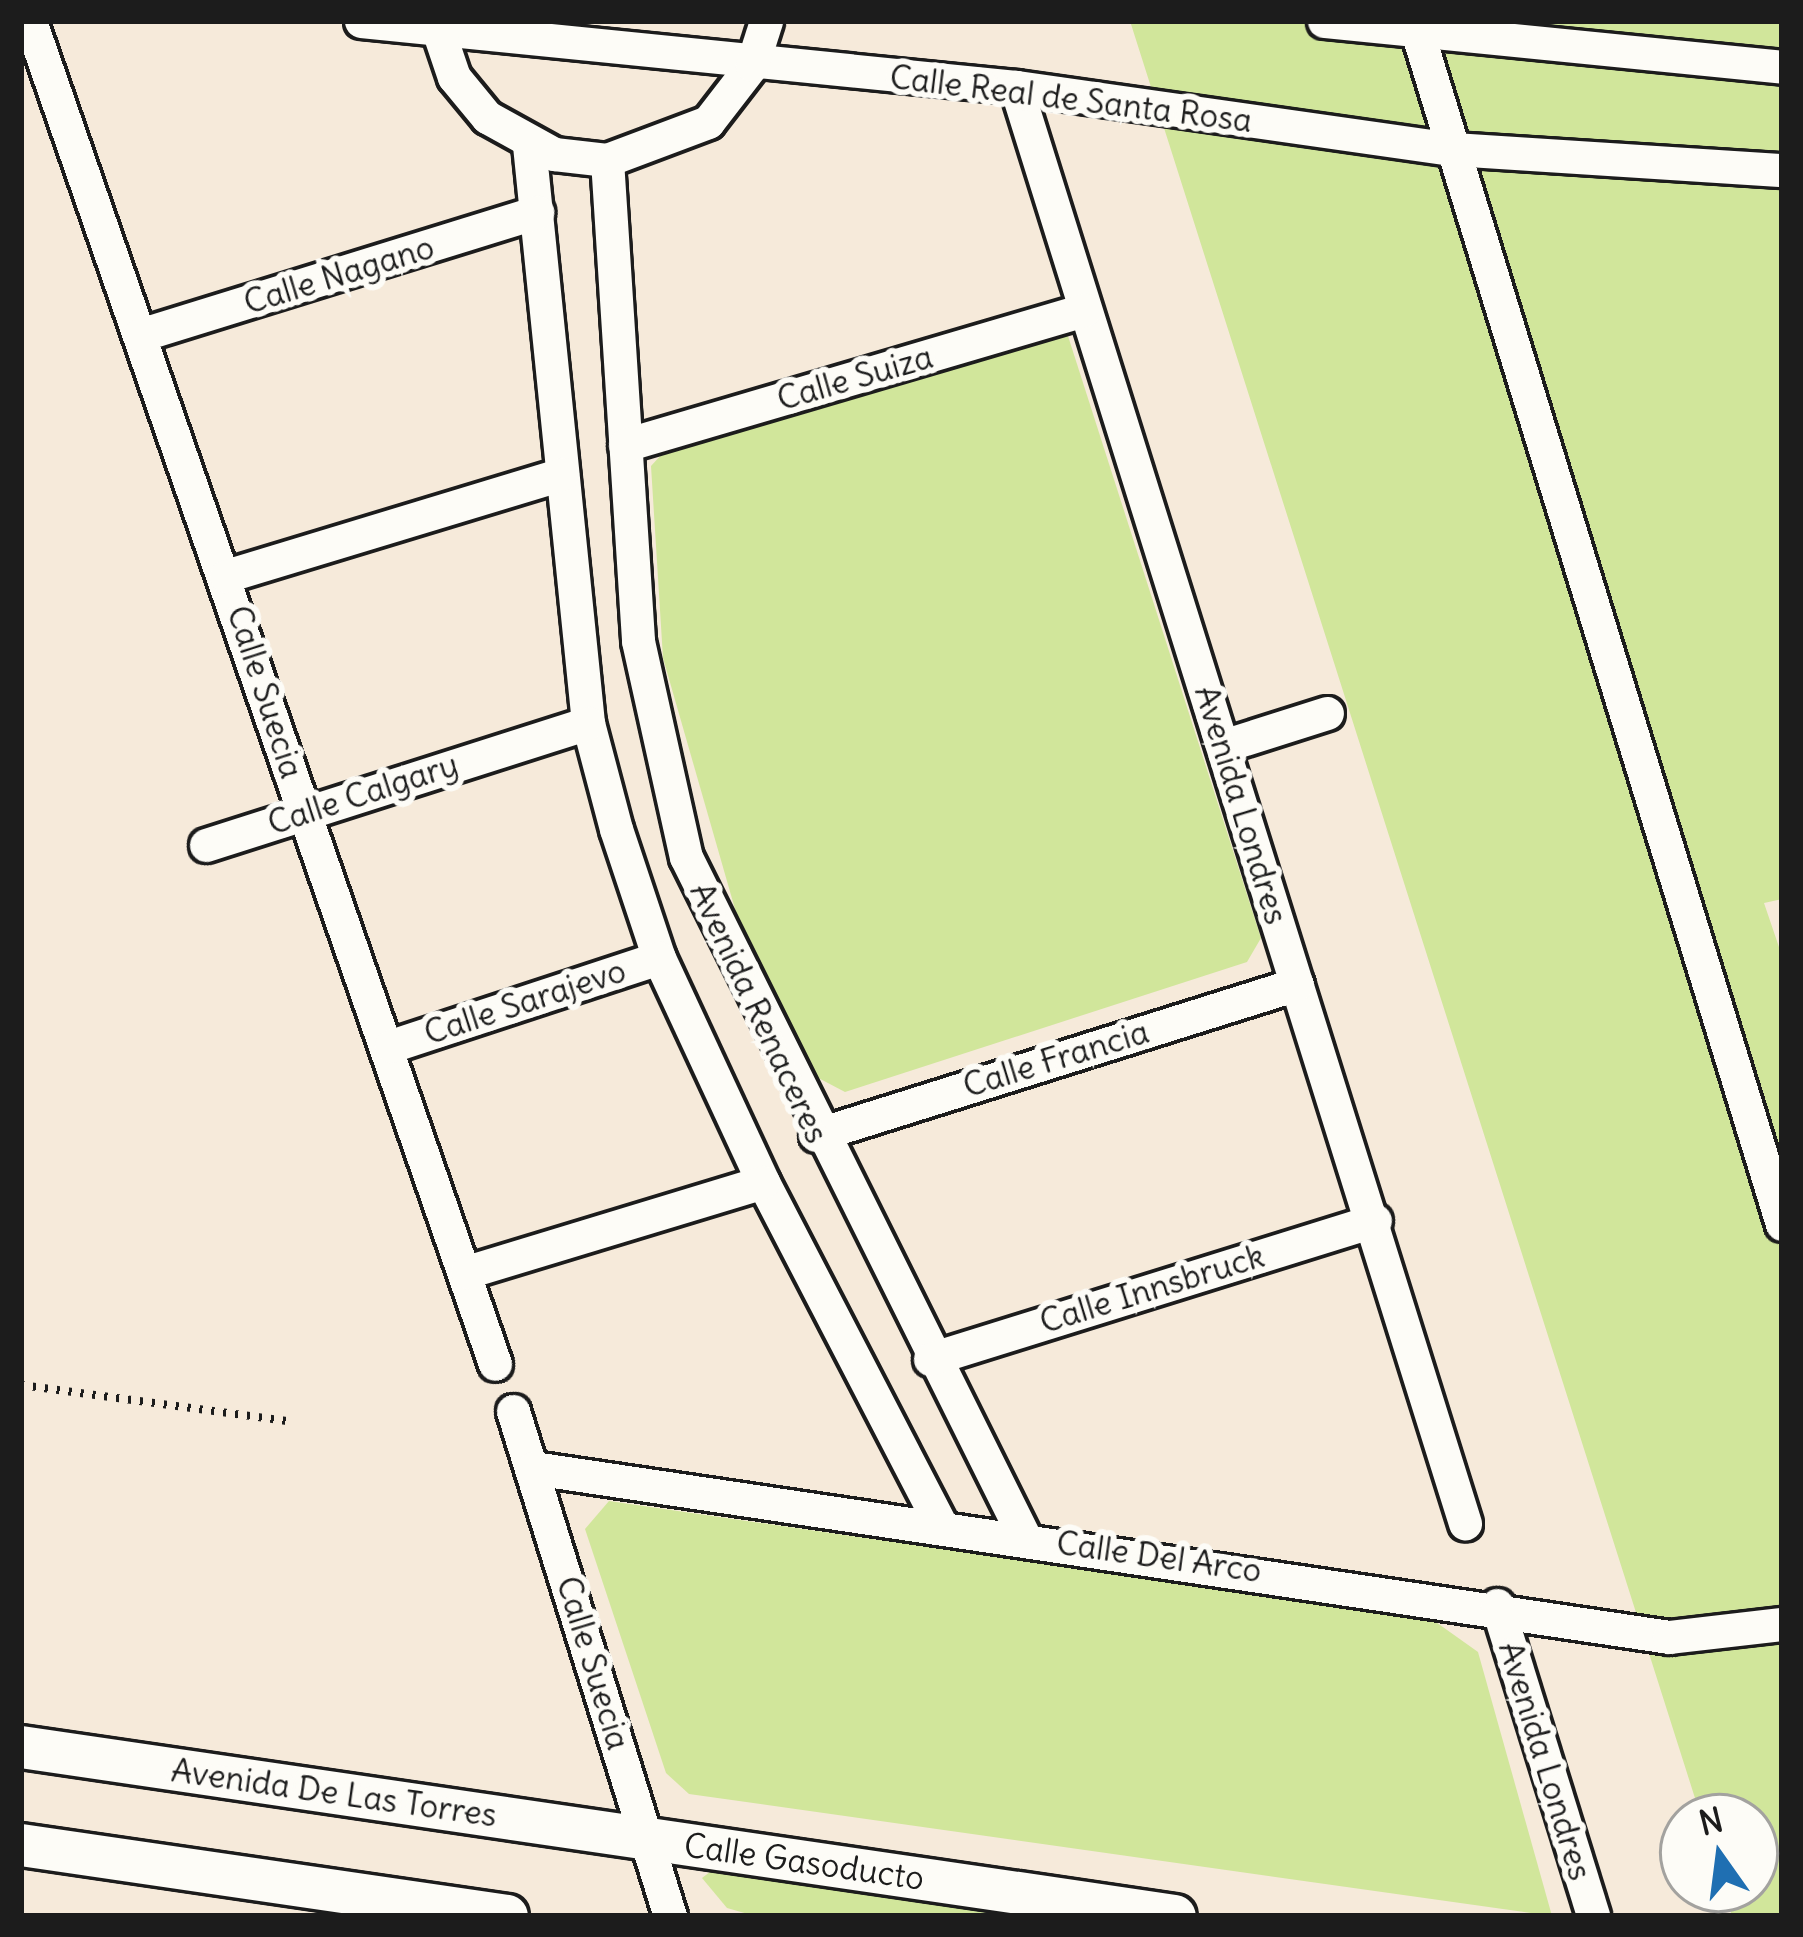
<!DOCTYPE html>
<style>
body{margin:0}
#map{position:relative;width:1803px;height:1937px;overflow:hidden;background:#f6eada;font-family:Delius,sans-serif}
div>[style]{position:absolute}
.green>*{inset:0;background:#d1e69b}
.path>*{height:8px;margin-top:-4px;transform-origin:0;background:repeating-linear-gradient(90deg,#1c1c1c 0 3px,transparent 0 12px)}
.roads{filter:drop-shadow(3px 0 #1c1c1c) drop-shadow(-3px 0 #1c1c1c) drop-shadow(0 3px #1c1c1c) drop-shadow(0 -3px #1c1c1c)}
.minor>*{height:33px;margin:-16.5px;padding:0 16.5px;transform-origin:16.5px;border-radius:16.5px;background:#fdfcf7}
.tertiary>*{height:42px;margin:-21px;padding:0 21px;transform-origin:21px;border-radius:21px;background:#fdfcf7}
span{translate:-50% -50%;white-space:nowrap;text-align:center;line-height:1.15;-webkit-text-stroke:12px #fdfcf7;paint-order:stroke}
.street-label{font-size:33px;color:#1c1c1c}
.frame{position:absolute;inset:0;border:24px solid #1c1c1c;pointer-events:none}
.north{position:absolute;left:1659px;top:1793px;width:120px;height:120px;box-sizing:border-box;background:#fdfcf7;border:3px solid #a3a29f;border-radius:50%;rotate:346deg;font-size:33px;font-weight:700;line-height:48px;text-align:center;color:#1c1c1c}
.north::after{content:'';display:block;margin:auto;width:42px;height:54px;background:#1f6fb2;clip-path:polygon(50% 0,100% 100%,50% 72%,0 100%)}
</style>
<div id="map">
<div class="green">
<i style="clip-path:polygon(1130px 21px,1782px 21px,1782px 899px,1764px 903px,1782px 956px,1782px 1916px,1732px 1916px,1724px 1889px,1755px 1889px,1755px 1817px,1701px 1817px)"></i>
<i style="clip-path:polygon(1038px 333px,1068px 336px,1261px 938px,1247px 962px,845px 1092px,807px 1072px,737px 916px,663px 658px,651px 466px,673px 442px)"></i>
<i style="clip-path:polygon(609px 1501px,1433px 1620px,1478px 1652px,1552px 1916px,689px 1794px,666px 1773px,585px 1529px)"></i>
<i style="clip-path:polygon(723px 1862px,1088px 1916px,755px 1916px,727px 1908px,702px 1878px)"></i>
</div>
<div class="path">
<i style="left:21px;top:1385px;width:270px;rotate:7.7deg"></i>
</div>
<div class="roads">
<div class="minor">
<i style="left:30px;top:21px;width:1421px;rotate:70.9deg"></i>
<i style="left:361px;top:21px;width:658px;rotate:5.75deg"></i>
<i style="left:1016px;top:87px;width:442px;rotate:8.1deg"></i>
<i style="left:1454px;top:149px;width:329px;rotate:3.7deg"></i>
<i style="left:435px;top:21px;width:59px;rotate:71.3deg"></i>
<i style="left:454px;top:77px;width:52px;rotate:50.5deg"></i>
<i style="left:487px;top:117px;width:77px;rotate:28.9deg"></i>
<i style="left:554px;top:154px;width:53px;rotate:6.5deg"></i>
<i style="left:607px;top:160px;width:108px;rotate:-20.6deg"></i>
<i style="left:708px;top:122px;width:72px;rotate:-52.3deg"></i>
<i style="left:752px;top:65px;width:46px;rotate:-72.3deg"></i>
<i style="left:1324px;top:21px;width:460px;rotate:5.7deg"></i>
<i style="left:1414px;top:21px;width:1258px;rotate:72.99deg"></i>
<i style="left:1016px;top:87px;width:1505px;rotate:72.64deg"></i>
<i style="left:529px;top:145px;width:581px;rotate:84.17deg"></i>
<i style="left:588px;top:723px;width:110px;rotate:75.2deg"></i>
<i style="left:616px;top:829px;width:136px;rotate:71.6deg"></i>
<i style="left:659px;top:958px;width:247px;rotate:65.1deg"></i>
<i style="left:763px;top:1182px;width:386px;rotate:62.6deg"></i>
<i style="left:607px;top:160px;width:482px;rotate:86.3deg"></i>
<i style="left:638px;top:641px;width:221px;rotate:77.5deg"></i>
<i style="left:686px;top:857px;width:761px;rotate:63.54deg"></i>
<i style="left:140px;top:335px;width:416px;rotate:-17.2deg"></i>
<i style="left:625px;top:445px;width:479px;rotate:-16.4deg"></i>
<i style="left:226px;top:576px;width:351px;rotate:-16.9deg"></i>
<i style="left:1223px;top:746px;width:109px;rotate:-17.6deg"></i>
<i style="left:206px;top:845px;width:401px;rotate:-17.7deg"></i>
<i style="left:391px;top:1046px;width:282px;rotate:-18.2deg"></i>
<i style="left:816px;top:1135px;width:504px;rotate:-17.43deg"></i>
<i style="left:467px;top:1272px;width:309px;rotate:-16.9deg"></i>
<i style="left:930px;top:1359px;width:466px;rotate:-17.3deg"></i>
<i style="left:513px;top:1411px;width:529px;rotate:72.73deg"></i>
<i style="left:533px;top:1468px;width:1149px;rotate:8.46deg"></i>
<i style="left:1669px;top:1637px;width:114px;rotate:-6.6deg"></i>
<i style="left:1497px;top:1605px;width:325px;rotate:72.8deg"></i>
</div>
<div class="tertiary">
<i style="left:21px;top:1747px;width:1166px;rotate:8.33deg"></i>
<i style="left:21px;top:1845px;width:491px;rotate:8.3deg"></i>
</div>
</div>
<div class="street-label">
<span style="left:1071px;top:99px;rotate:7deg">Calle Real de Santa Rosa</span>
<span style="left:339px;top:275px;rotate:-17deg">Calle Nagano</span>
<span style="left:855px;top:378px;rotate:-16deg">Calle Suiza</span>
<span style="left:265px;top:692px;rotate:72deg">Calle Suecia</span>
<span style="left:363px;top:794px;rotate:-18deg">Calle Calgary</span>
<span style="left:1241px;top:805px;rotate:73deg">Avenida Londres</span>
<span style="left:525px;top:1002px;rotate:-18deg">Calle Sarajevo</span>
<span style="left:759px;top:1013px;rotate:65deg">Avenida Renaceres</span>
<span style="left:1056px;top:1059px;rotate:-17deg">Calle Francia</span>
<span style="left:1152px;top:1289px;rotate:-17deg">Calle Innsbruck</span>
<span style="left:1159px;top:1557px;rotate:8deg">Calle Del Arco</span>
<span style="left:593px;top:1663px;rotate:73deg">Calle Suecia</span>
<span style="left:1545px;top:1761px;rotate:73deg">Avenida Londres</span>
<span style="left:334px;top:1793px;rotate:8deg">Avenida De Las Torres</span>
<span style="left:804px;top:1862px;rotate:8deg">Calle Gasoducto</span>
</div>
<div class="frame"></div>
<div class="north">N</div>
</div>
